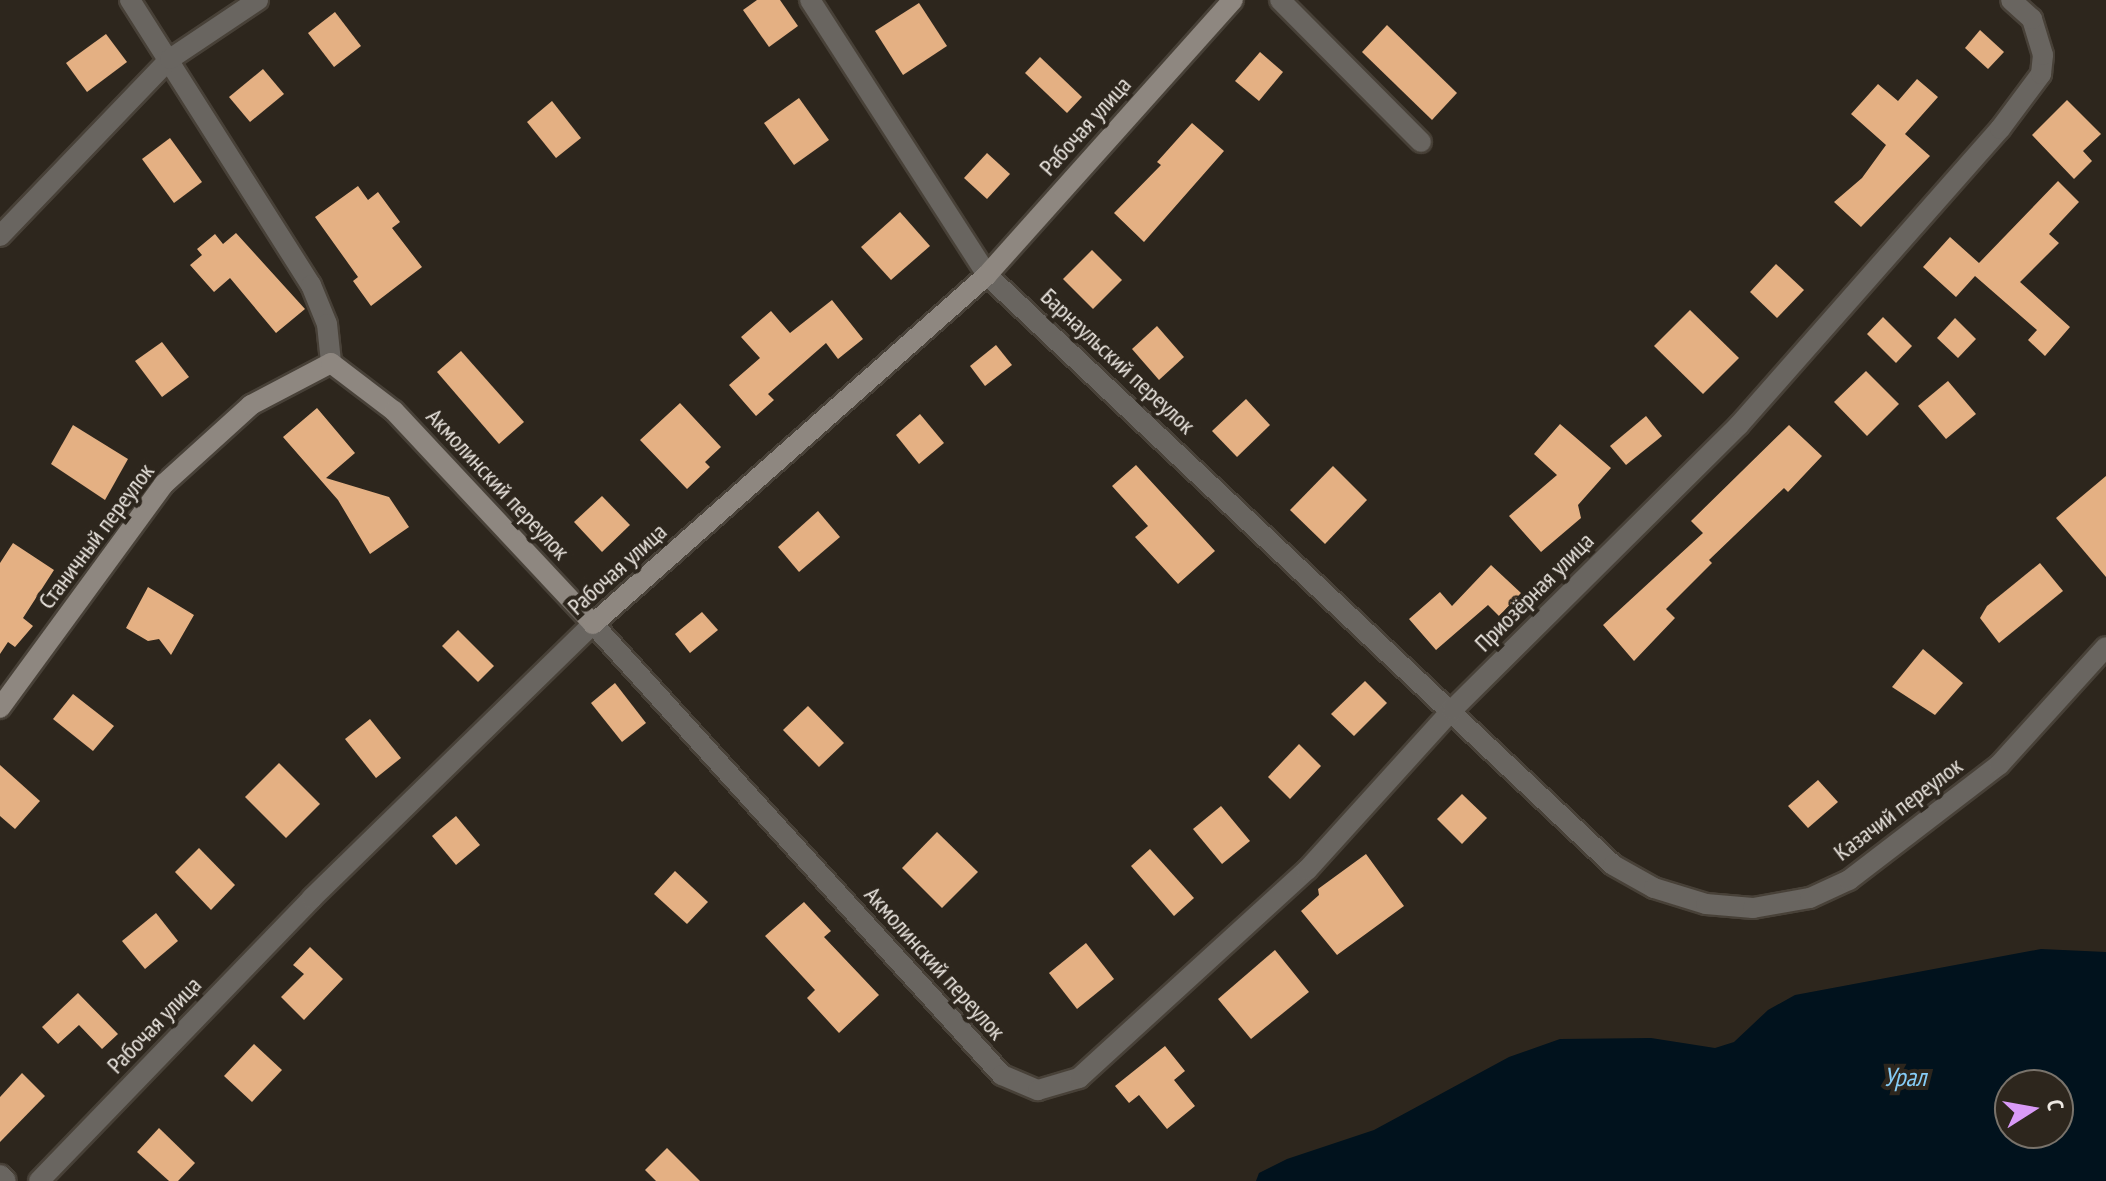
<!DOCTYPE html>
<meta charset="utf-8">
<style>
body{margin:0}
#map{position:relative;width:2106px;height:1181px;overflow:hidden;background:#2d261d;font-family:"PT Sans Narrow",sans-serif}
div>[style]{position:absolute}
.water>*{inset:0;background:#01121d}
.building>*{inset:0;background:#e4b083}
.roads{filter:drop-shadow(2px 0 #484138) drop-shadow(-2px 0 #484138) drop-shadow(0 2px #484138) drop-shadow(0 -2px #484138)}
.street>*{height:20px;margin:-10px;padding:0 10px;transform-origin:10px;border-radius:10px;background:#696560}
.secondary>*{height:20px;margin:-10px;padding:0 10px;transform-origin:10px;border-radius:10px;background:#8e8780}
span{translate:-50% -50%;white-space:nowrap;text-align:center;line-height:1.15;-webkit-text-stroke:8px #2d261d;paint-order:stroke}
.street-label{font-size:24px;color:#ece7e1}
.water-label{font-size:26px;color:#86ccf6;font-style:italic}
.north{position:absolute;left:1994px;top:1069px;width:80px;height:80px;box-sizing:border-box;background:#2d261d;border:2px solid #79736b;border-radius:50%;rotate:79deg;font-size:22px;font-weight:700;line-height:32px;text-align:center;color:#ece7e1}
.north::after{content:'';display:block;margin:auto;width:28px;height:36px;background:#d99af7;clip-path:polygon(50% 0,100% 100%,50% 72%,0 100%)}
</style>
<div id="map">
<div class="water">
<i style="clip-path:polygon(evenodd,2041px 949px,2106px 952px,2106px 1181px,1256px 1181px,1259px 1173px,1287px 1159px,1374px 1130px,1509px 1057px,1560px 1039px,1651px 1038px,1715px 1048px,1734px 1042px,1768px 1010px,1795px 995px,2041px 949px,2010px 1085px,2058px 1085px,2058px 1133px,2010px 1133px,2010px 1085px)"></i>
</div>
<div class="building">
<i style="clip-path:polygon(757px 0,780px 0,798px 26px,769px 47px,743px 10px)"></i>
<i style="clip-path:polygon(919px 3px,947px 46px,903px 75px,875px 31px)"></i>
<i style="clip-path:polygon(335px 12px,361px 46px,334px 67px,308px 33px)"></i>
<i style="clip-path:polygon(1387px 25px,1457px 93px,1432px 120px,1362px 52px)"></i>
<i style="clip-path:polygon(1980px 30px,2004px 52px,1988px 69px,1965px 48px)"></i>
<i style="clip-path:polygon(106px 34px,127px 62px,87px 92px,66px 63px)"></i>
<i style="clip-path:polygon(1260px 52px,1283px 72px,1259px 101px,1235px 81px)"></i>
<i style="clip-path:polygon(1040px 57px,1082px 97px,1067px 113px,1025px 73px)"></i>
<i style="clip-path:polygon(263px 69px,284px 94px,250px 122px,229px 97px)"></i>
<i style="clip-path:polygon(1917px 79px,1938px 97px,1905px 134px,1930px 156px,1861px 227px,1834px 202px,1862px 178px,1886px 145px,1851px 114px,1878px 84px,1898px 101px)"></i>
<i style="clip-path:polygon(799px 98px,829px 140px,794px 165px,764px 123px)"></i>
<i style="clip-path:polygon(2067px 100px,2101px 134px,2083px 151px,2092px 161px,2074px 179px,2032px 135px)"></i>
<i style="clip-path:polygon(552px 101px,581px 138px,556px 158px,527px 122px)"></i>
<i style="clip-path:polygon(1192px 123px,1224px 151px,1144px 242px,1114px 213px,1161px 165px,1157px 162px)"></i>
<i style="clip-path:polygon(170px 138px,202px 182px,174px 203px,142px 159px)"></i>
<i style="clip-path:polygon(987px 153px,1010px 174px,987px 199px,964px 178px)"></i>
<i style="clip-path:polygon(2058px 181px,2079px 202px,2049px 234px,2059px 243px,2020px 282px,2070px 327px,2045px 356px,2028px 340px,2037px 330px,1975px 276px,1956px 297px,1923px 267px,1950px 237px,1979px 263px)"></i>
<i style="clip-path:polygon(358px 186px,368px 200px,378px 192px,400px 222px,392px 228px,422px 267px,371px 306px,353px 281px,358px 277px,315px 217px)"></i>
<i style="clip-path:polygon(900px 212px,930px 246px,891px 280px,861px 247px)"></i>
<i style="clip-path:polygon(236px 233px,305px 309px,276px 333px,230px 278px,214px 292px,190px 265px,202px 255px,197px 249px,215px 234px,223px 244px)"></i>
<i style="clip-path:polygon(1092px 250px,1122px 280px,1093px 309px,1063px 279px)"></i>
<i style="clip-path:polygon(1776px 264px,1804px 290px,1777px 318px,1750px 292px)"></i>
<i style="clip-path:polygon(832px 300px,863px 339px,838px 359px,826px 343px,768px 394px,774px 400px,756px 416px,729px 385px,760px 358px,741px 337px,771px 311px,790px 333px)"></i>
<i style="clip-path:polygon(1690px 310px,1739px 358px,1703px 394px,1654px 346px)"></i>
<i style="clip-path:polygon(1883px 317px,1912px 346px,1896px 363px,1867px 334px)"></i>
<i style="clip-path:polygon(1955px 318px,1976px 339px,1958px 358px,1937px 338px)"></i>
<i style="clip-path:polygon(1157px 326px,1184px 357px,1159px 380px,1132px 349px)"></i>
<i style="clip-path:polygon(162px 342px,189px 377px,162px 397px,135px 361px)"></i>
<i style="clip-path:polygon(996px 345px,1012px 365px,985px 386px,970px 366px)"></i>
<i style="clip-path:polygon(461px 351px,524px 422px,499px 444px,437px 372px)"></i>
<i style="clip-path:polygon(1866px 371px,1899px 404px,1867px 436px,1834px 402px)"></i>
<i style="clip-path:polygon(1948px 381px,1976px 414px,1946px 439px,1918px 406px)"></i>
<i style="clip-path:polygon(1246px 399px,1270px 425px,1237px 457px,1212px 431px)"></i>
<i style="clip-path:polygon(680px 403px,721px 447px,705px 462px,710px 467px,687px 489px,640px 440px)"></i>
<i style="clip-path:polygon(317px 408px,355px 453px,326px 478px,389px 497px,409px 527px,370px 554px,338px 500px,283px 437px)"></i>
<i style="clip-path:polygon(920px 414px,944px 443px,919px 464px,896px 435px)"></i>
<i style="clip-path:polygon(1646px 416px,1662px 436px,1626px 465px,1610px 446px)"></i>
<i style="clip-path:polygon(1560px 424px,1611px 468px,1578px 505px,1581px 518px,1541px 552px,1509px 516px,1557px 475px,1534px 454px)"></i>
<i style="clip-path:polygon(73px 425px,128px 459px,105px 500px,51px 464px)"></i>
<i style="clip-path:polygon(1789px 425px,1822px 456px,1788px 492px,1784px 488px,1709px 560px,1712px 563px,1666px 609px,1675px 618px,1634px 661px,1603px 625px,1703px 533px,1691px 521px)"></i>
<i style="clip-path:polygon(1136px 465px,1215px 551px,1178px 584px,1135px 537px,1148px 526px,1112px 486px)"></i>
<i style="clip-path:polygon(1333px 466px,1367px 500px,1325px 544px,1290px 510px)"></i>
<i style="clip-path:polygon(2106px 476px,2106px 577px,2056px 518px)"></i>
<i style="clip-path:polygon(602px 496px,630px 525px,602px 552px,574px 522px)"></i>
<i style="clip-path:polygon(818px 511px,840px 537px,799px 572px,778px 547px)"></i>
<i style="clip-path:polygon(13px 543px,54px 570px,23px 618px,33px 626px,15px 647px,8px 642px,0 654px,0 563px)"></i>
<i style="clip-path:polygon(2040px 563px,2063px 591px,1999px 643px,1980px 618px,1987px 606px)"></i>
<i style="clip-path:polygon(1491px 565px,1521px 593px,1499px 616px,1488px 605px,1436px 650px,1409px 619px,1440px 592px,1452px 606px)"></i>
<i style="clip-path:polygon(148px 587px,194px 615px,171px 655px,159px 639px,148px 641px,126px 628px)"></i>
<i style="clip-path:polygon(702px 612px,718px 630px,690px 653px,675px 634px)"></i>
<i style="clip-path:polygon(458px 630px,494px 666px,478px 682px,442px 646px)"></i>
<i style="clip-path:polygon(1923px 649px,1963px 683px,1935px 715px,1892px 687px)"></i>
<i style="clip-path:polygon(1365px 681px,1387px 703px,1354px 736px,1331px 714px)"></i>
<i style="clip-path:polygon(615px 683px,646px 723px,622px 742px,591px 703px)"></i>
<i style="clip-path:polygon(73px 694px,114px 726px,93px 751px,53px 719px)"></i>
<i style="clip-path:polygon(808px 706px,844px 743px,819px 767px,783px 730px)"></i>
<i style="clip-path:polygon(370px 719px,401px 758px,376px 778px,345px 739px)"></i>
<i style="clip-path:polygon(1299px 744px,1321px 766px,1290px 799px,1268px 777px)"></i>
<i style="clip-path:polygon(279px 763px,320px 804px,286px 838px,245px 797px)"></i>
<i style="clip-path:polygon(0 765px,40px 801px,15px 829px,0 816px)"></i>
<i style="clip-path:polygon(1818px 780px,1838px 802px,1808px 828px,1788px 806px)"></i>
<i style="clip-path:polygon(1462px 794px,1487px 818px,1462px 844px,1437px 819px)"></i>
<i style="clip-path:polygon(1221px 806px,1250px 841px,1222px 864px,1193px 829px)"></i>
<i style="clip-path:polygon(456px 816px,480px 845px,456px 865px,432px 836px)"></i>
<i style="clip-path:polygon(937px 832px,978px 872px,942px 908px,902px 868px)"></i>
<i style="clip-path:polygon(199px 848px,235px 885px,211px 910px,175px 872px)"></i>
<i style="clip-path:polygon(1150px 849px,1194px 898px,1174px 916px,1131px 866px)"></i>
<i style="clip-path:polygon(1366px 854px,1404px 906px,1337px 955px,1301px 911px,1319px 895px,1318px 889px)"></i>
<i style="clip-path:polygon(675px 871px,708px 902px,687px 924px,654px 894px)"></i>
<i style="clip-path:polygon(804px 902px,831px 931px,824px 937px,879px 995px,839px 1033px,807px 998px,815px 990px,765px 936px)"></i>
<i style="clip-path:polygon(156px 913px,178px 941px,145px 969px,122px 941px)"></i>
<i style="clip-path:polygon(1086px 943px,1114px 979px,1077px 1009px,1049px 973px)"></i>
<i style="clip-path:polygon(310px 947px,343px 979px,304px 1020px,281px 997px,304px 974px,293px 965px)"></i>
<i style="clip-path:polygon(1275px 950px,1309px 992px,1251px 1039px,1218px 999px)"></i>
<i style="clip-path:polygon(78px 993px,118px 1034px,102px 1049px,79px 1025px,58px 1044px,42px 1027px)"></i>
<i style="clip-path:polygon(254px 1044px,282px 1070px,252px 1102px,224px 1076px)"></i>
<i style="clip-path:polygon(1165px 1046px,1185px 1071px,1174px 1080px,1195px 1106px,1167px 1129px,1139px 1095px,1129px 1103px,1115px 1086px)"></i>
<i style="clip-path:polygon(22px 1073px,45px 1096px,0 1142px,0 1097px)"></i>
<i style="clip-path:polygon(159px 1128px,195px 1163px,178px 1181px,169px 1181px,137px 1152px)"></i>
<i style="clip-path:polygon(667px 1148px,700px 1181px,656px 1181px,645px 1170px)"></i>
</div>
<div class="roads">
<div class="street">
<i style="left:130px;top:0;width:338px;rotate:57.6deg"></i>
<i style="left:311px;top:285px;width:42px;rotate:67.7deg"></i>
<i style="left:327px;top:324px;width:39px;rotate:84deg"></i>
<i style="left:810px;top:0;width:327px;rotate:57.2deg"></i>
<i style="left:987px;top:275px;width:860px;rotate:43.3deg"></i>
<i style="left:1613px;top:865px;width:47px;rotate:29.3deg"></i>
<i style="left:1654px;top:888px;width:54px;rotate:17.1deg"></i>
<i style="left:1706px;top:904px;width:47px;rotate:4.9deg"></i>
<i style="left:1753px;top:908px;width:58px;rotate:-10deg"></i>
<i style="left:1810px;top:898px;width:43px;rotate:-24.8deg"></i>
<i style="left:1849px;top:880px;width:189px;rotate:-37.5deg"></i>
<i style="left:1999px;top:765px;width:159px;rotate:-47.8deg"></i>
<i style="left:1280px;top:0;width:200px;rotate:45.2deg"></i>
<i style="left:0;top:236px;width:245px;rotate:-46.2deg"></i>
<i style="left:170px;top:59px;width:106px;rotate:-33.8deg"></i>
<i style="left:0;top:1175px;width:8px;rotate:45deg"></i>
<i style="left:39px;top:1181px;width:393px;rotate:-46deg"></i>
<i style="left:312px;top:898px;width:392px;rotate:-44.3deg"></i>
<i style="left:593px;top:624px;width:609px;rotate:47.8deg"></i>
<i style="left:1002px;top:1075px;width:39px;rotate:23deg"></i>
<i style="left:1038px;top:1090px;width:43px;rotate:-16.3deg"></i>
<i style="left:1079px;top:1078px;width:309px;rotate:-42.4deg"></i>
<i style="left:1307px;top:870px;width:217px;rotate:-47.8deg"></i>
<i style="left:1453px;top:709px;width:403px;rotate:-44.8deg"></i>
<i style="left:1739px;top:425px;width:395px;rotate:-48.6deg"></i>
<i style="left:2000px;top:129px;width:69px;rotate:-53.3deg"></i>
<i style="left:2041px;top:74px;width:19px;rotate:-84deg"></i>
<i style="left:2043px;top:55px;width:38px;rotate:-107deg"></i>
<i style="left:2032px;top:19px;width:28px;rotate:-138deg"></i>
</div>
<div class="secondary">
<i style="left:0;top:708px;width:278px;rotate:-53.8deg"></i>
<i style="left:164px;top:484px;width:118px;rotate:-42.2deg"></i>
<i style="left:251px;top:405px;width:90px;rotate:-27.7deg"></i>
<i style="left:331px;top:363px;width:79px;rotate:37.3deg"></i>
<i style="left:394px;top:411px;width:291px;rotate:46.9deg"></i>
<i style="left:593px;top:624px;width:526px;rotate:-41.53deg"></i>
<i style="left:987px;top:275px;width:369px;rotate:-48.2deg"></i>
</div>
</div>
<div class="street-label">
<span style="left:1085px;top:126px;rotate:-48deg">Рабочая улица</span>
<span style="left:1118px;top:361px;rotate:43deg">Барнаульский переулок</span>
<span style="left:498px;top:484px;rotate:47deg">Акмолинский переулок</span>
<span style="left:96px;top:536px;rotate:-53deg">Станичный переулок</span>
<span style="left:617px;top:569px;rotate:-42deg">Рабочая улица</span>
<span style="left:1534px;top:592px;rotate:-45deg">Приозёрная улица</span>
<span style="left:1898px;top:809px;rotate:-37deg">Казачий переулок</span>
<span style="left:935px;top:963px;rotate:48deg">Акмолинский переулок</span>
<span style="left:154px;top:1025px;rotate:-46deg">Рабочая улица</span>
</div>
<div class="water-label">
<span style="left:1905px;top:1077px">Урал</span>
</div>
<div class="north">С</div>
</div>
